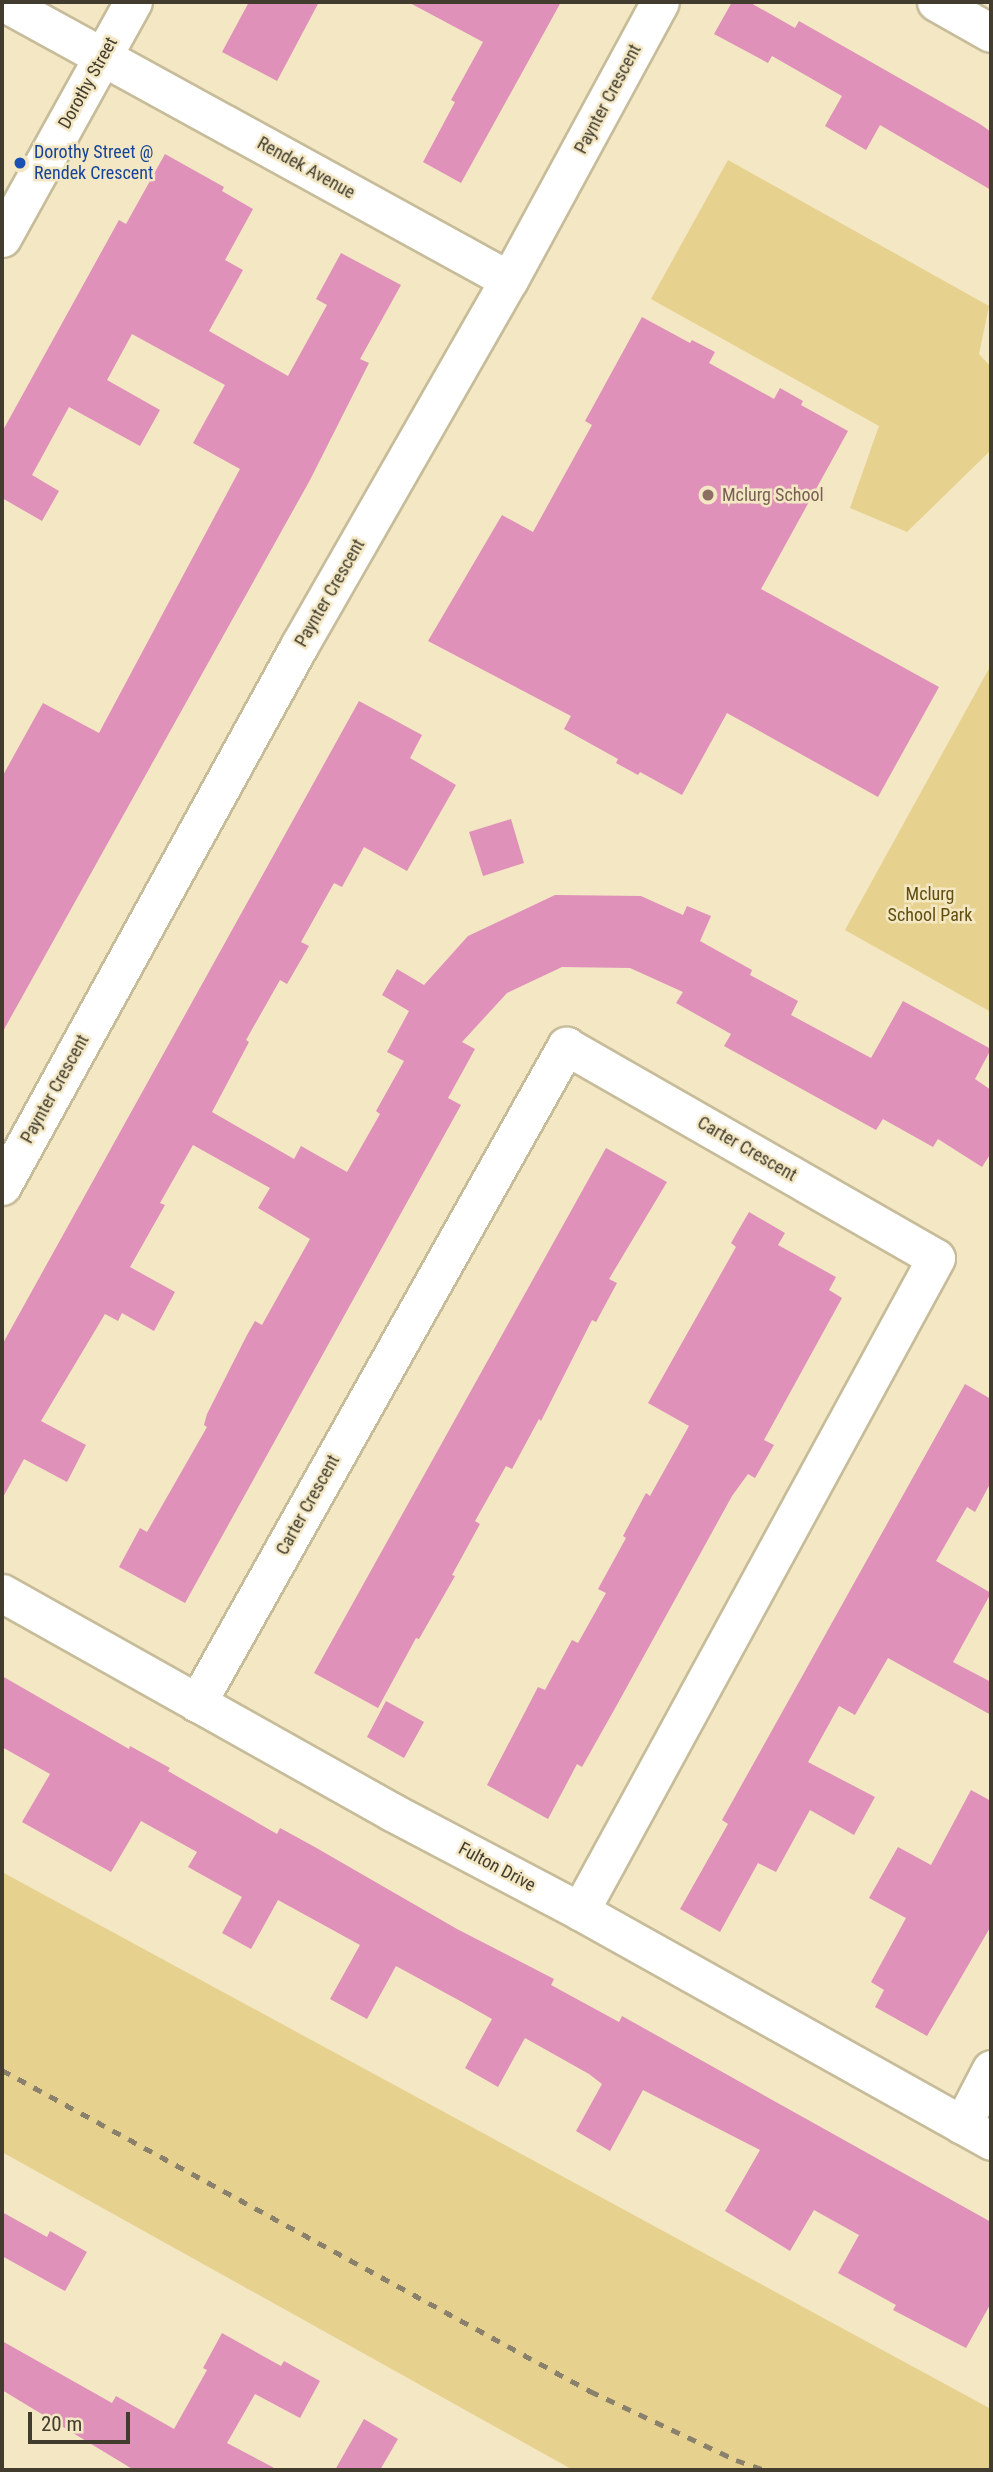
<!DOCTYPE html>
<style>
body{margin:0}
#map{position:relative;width:993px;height:2472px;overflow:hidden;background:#f3e7c4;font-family:"Roboto Condensed",sans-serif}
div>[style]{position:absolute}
.green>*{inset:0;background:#e7d18e}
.building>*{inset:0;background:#df91b9}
.roads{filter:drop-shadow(2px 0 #c7bc9a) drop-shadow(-2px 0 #c7bc9a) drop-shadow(0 2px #c7bc9a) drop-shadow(0 -2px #c7bc9a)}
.minor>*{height:37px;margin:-18.5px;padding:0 18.5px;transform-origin:18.5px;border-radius:18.5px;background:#fff}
.rail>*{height:5px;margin-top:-2.5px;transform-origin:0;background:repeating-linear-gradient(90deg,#89816b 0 9px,transparent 0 18px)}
.dots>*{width:19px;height:19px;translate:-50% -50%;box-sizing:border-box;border:4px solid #f3e7c4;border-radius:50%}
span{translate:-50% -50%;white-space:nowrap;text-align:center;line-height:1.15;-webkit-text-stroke:5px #f3e7c4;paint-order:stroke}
.street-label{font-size:18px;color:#413c2e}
.transit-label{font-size:18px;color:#164399}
.left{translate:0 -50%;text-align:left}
.education-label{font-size:18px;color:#785e54}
.park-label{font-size:18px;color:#614e0d}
.frame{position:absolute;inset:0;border:4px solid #413c2e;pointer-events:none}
.scale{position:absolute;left:28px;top:2412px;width:102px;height:32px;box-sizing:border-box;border:4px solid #413c2e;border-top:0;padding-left:9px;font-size:21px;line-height:24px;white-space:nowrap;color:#413c2e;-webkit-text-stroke:5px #f3e7c4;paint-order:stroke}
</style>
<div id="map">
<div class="green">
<i style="clip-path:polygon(728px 160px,989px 306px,979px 354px,991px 367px,991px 450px,907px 532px,850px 508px,879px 426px,651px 299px)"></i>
<i style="clip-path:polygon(991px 665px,991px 1012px,845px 930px)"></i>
<i style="clip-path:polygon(2px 1872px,991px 2409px,991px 2470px,573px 2470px,2px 2152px)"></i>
</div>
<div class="building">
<i style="clip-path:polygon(249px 2px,319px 2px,277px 81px,222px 52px)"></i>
<i style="clip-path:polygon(408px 2px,561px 2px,461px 183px,423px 162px,455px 102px,451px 100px,483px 42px)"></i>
<i style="clip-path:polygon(732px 2px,749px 2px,795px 28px,799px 21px,980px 124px,991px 132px,991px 190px,880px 125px,866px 150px,825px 126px,842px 96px,772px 56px,768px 63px,714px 34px)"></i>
<i style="clip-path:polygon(165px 154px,224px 187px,222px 191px,253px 209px,225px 260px,243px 270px,209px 331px,288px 376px,327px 305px,316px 299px,341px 253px,401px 285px,360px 359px,369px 363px,310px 480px,2px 1033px,2px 777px,43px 703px,99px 733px,240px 469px,193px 443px,225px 385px,132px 334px,107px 380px,160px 410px,140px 446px,69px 407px,32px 475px,59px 491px,42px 521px,2px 498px,2px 432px,119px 220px,126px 224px)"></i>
<i style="clip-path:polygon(642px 317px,690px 343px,692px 340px,715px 352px,709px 363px,774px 399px,780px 388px,803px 401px,801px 405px,848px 431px,761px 589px,939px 687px,878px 797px,727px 713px,682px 795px,640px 772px,638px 775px,616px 763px,618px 759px,564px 729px,571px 716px,428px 641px,502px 515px,533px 532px,592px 425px,585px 421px)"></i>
<i style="clip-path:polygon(359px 701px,422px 735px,410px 758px,456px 785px,407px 871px,364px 847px,342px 887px,334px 883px,301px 942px,309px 946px,287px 984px,280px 980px,246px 1040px,249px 1042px,212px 1112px,294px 1159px,301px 1146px,347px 1172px,380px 1114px,376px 1111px,404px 1061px,387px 1052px,409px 1011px,382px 995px,397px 969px,424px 985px,468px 936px,555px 895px,641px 896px,683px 915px,687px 906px,711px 916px,700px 941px,752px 970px,750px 975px,798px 1001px,791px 1015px,871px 1058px,903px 1001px,991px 1049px,975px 1079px,991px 1090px,991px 1153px,982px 1167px,938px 1139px,933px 1147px,883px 1119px,876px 1130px,724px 1046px,731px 1034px,676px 1003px,683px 992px,630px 968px,562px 967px,507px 993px,462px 1042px,475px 1049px,448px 1098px,461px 1105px,185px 1603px,119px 1567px,140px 1528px,147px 1532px,207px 1427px,204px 1425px,207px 1414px,247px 1335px,255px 1321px,262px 1325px,310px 1239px,258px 1208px,270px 1188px,193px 1145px,160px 1203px,165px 1205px,130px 1267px,175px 1292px,154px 1331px,122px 1313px,118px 1321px,105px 1314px,41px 1421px,86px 1445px,67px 1482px,24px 1459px,2px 1499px,2px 1345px)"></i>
<i style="clip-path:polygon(511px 819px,524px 863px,483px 876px,469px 832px)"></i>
<i style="clip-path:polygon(606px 1148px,667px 1182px,609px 1279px,617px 1283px,596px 1322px,592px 1320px,541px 1421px,539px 1419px,512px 1469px,506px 1466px,475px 1521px,480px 1524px,452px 1575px,455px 1576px,419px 1639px,416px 1638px,378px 1708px,314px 1673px)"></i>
<i style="clip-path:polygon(749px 1212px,785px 1233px,778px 1245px,836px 1277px,829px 1290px,842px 1298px,764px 1440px,774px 1445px,755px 1478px,748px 1474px,732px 1496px,618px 1703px,582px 1767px,577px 1764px,548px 1819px,487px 1785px,538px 1687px,545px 1690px,572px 1640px,578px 1643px,606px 1593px,598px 1589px,626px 1538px,623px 1536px,646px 1493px,650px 1496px,689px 1426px,648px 1403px,736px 1247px,731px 1243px)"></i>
<i style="clip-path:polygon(965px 1384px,991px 1399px,991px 1482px,975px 1512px,967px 1507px,936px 1561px,991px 1593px,953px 1662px,991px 1682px,991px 1715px,888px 1658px,855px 1715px,839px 1706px,808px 1762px,875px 1797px,854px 1835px,810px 1810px,776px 1872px,758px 1863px,720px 1932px,680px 1909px,728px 1824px,722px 1820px)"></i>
<i style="clip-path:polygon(2px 1676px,129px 1749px,130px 1746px,170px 1768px,168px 1771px,277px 1834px,280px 1828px,313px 1846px,457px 1929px,554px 1979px,551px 1985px,619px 2022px,622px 2016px,991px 2222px,991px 2303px,966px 2348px,893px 2310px,896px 2305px,838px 2273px,859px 2235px,814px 2210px,790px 2251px,725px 2211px,760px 2150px,643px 2090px,610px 2151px,576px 2131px,602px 2084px,589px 2074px,525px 2038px,498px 2087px,465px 2068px,492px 2019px,462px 2002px,396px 1966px,367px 2019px,330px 1999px,360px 1945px,278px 1900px,251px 1949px,222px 1933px,242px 1897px,188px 1867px,197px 1852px,141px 1821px,111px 1872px,22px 1822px,50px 1774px,2px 1747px)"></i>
<i style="clip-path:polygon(386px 1701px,424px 1722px,404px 1758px,367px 1737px)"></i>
<i style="clip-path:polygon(971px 1790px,991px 1801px,991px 1926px,927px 2036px,875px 2007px,884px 1990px,871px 1982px,906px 1918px,869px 1898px,898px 1847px,931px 1865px)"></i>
<i style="clip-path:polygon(2px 2212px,47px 2237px,50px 2231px,87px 2252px,65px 2291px,2px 2256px)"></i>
<i style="clip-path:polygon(222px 2333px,281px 2366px,284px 2361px,320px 2381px,300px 2418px,255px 2394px,227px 2443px,278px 2470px,134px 2470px,2px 2390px,2px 2341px,112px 2403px,116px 2396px,174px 2429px,207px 2370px,203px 2368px)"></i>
<i style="clip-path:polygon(364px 2419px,398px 2439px,380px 2470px,335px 2470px)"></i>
</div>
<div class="roads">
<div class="minor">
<i style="left:3px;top:2px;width:577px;rotate:28.78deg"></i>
<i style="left:936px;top:2px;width:63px;rotate:29.4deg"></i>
<i style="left:2px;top:238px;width:270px;rotate:-61deg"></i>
<i style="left:2px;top:1186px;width:616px;rotate:-61.19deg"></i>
<i style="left:299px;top:646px;width:422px;rotate:-60.2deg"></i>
<i style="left:509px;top:280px;width:316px;rotate:-61.5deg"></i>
<i style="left:2px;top:1593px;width:447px;rotate:29.3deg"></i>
<i style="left:392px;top:1812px;width:212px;rotate:27.8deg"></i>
<i style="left:580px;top:1911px;width:471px;rotate:29.2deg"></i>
<i style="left:197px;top:1703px;width:754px;rotate:-60.68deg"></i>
<i style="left:566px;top:1046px;width:426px;rotate:29.8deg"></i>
<i style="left:936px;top:1258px;width:744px;rotate:118.6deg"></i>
<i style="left:962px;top:2125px;width:63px;rotate:-62.6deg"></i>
</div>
</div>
<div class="rail">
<i style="left:2px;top:2070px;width:670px;rotate:28.63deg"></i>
<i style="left:590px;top:2391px;width:161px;rotate:25.3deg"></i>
<i style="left:736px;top:2460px;width:31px;rotate:19deg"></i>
</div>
<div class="dots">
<i style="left:20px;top:163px;background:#1a4fb4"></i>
<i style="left:708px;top:495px;background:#8d6e63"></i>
</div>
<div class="street-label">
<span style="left:88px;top:83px;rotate:-61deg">Dorothy Street</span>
<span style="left:608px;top:99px;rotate:-62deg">Paynter Crescent</span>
<span style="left:306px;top:168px;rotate:29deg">Rendek Avenue</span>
<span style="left:330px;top:593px;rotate:-60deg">Paynter Crescent</span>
<span style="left:55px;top:1089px;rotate:-61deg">Paynter Crescent</span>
<span style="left:747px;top:1149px;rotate:30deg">Carter Crescent</span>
<span style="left:308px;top:1505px;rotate:-61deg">Carter Crescent</span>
<span style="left:497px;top:1867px;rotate:28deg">Fulton Drive</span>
</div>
<div class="transit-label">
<span class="left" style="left:34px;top:163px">Dorothy Street @<br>Rendek Crescent</span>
</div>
<div class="education-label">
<span class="left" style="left:722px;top:495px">Mclurg School</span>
</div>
<div class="park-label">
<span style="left:930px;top:905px">Mclurg<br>School Park</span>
</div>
<div class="frame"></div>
<div class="scale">20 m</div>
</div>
